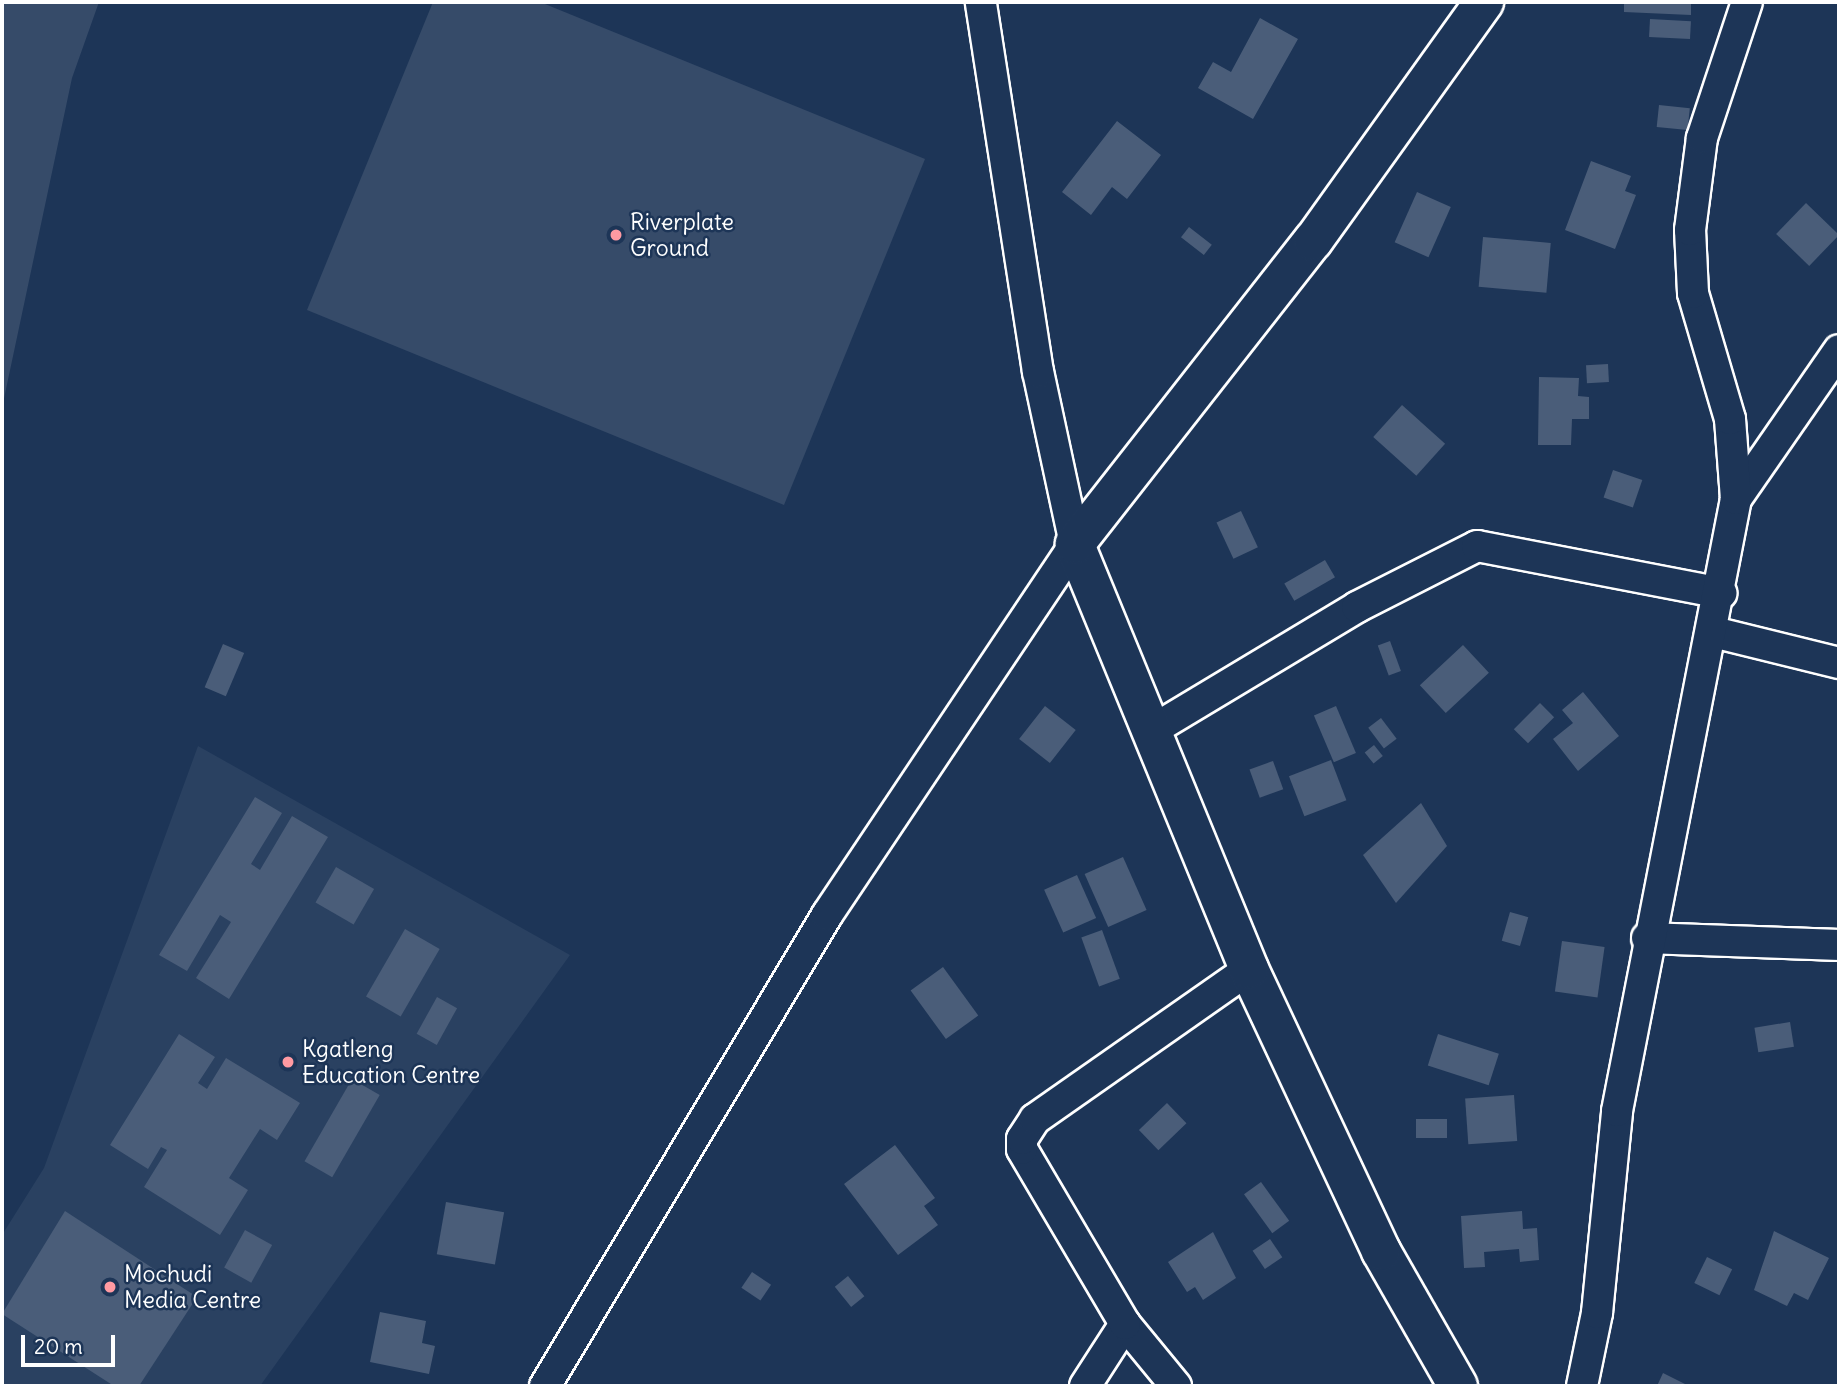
<!DOCTYPE html>
<style>
body{margin:0}
#map{position:relative;width:1841px;height:1388px;overflow:hidden;background:#1d3557;font-family:Delius,sans-serif}
div>[style]{position:absolute}
.built>*{inset:0;background:#2a4161}
.green>*{inset:0;background:#364b69}
.building>*{inset:0;background:#4a5d79;transform-origin:0 0}
.roads{filter:drop-shadow(2px 0 #fff) drop-shadow(-2px 0 #fff) drop-shadow(0 2px #fff) drop-shadow(0 -2px #fff)}
.street>*{height:30px;margin:-15px;padding:0 15px;transform-origin:15px;border-radius:15px;background:#1d3557}
.secondary>*{height:38px;margin:-19px;padding:0 19px;transform-origin:19px;border-radius:19px;background:#1d3557}
.dots>*{width:19px;height:19px;translate:-50% -50%;box-sizing:border-box;border:4px solid #1d3557;border-radius:50%}
span{translate:-50% -50%;white-space:nowrap;text-align:center;line-height:1.15;-webkit-text-stroke:5px #1d3557;paint-order:stroke}
.poi-label{font-size:23px;color:#fff}
.left{translate:0 -50%;text-align:left}
.frame{position:absolute;inset:0;border:4px solid #fff;pointer-events:none}
.scale{position:absolute;left:21px;top:1335px;width:94px;height:32px;box-sizing:border-box;border:4px solid #fff;border-top:0;padding-left:9px;font-size:21px;line-height:24px;white-space:nowrap;color:#fff;-webkit-text-stroke:5px #1d3557;paint-order:stroke}
</style>
<div id="map">
<div class="built">
<i style="clip-path:polygon(198px 746px,570px 955px,260px 1386px,2px 1386px,2px 1235px,44px 1168px)"></i>
</div>
<div class="green">
<i style="clip-path:polygon(2px 2px,99px 2px,72px 78px,2px 408px)"></i>
<i style="clip-path:polygon(433px 2px,540px 2px,925px 159px,784px 505px,307px 310px)"></i>
</div>
<div class="building">
<i style="clip-path:polygon(1624px 2px,1691px 2px,1691px 15px,1624px 12px)"></i>
<i style="clip-path:polygon(1260px 18px,1298px 39px,1253px 119px,1198px 88px,1213px 62px,1231px 72px)"></i>
<i style="left:1650px;top:19px;width:41px;height:18px;rotate:3deg"></i>
<i style="left:1659px;top:105px;width:31px;height:22px;rotate:6deg"></i>
<i style="clip-path:polygon(1117px 121px,1161px 155px,1127px 199px,1112px 187px,1091px 215px,1062px 192px)"></i>
<i style="clip-path:polygon(1591px 161px,1631px 176px,1625px 191px,1636px 195px,1615px 249px,1565px 230px)"></i>
<i style="left:1417px;top:192px;width:37px;height:55px;rotate:24deg"></i>
<i style="left:1806px;top:203px;width:46px;height:43px;rotate:44deg"></i>
<i style="left:1189px;top:227px;width:29px;height:13px;rotate:38deg"></i>
<i style="left:1483px;top:237px;width:68px;height:50px;rotate:5deg"></i>
<i style="left:1608px;top:364px;width:18px;height:22px;rotate:87deg"></i>
<i style="clip-path:polygon(1539px 377px,1579px 378px,1578px 396px,1589px 397px,1589px 419px,1572px 419px,1571px 445px,1538px 445px)"></i>
<i style="left:1402px;top:405px;width:58px;height:43px;rotate:42deg"></i>
<i style="left:1613px;top:470px;width:31px;height:29px;rotate:19deg"></i>
<i style="left:1241px;top:511px;width:40px;height:27px;rotate:65deg"></i>
<i style="left:1325px;top:560px;width:20px;height:47px;rotate:60deg"></i>
<i style="left:1390px;top:641px;width:32px;height:13px;rotate:70deg"></i>
<i style="left:223px;top:644px;width:23px;height:47px;rotate:23deg"></i>
<i style="left:1463px;top:645px;width:38px;height:59px;rotate:47deg"></i>
<i style="clip-path:polygon(1583px 692px,1619px 736px,1578px 771px,1553px 739px,1573px 723px,1562px 710px)"></i>
<i style="left:1540px;top:703px;width:20px;height:37px;rotate:45deg"></i>
<i style="left:1045px;top:706px;width:39px;height:42px;rotate:38deg"></i>
<i style="left:1336px;top:706px;width:51px;height:24px;rotate:67deg"></i>
<i style="left:1381px;top:718px;width:26px;height:16px;rotate:53deg"></i>
<i style="left:1374px;top:745px;width:14px;height:12px;rotate:51deg"></i>
<i style="left:1331px;top:760px;width:43px;height:45px;rotate:69deg"></i>
<i style="left:1273px;top:761px;width:30px;height:25px;rotate:70deg"></i>
<i style="clip-path:polygon(255px 797px,282px 813px,251px 864px,260px 870px,292px 816px,328px 837px,229px 999px,196px 978px,231px 922px,220px 915px,187px 971px,159px 955px)"></i>
<i style="clip-path:polygon(1421px 803px,1447px 846px,1396px 903px,1363px 855px)"></i>
<i style="left:1123px;top:857px;width:58px;height:42px;rotate:66deg"></i>
<i style="left:336px;top:867px;width:44px;height:41px;rotate:30deg"></i>
<i style="left:1077px;top:875px;width:47px;height:36px;rotate:66deg"></i>
<i style="left:1510px;top:912px;width:19px;height:30px;rotate:16deg"></i>
<i style="left:405px;top:929px;width:40px;height:78px;rotate:30deg"></i>
<i style="left:1102px;top:930px;width:52px;height:22px;rotate:70deg"></i>
<i style="left:1562px;top:941px;width:43px;height:51px;rotate:8deg"></i>
<i style="left:943px;top:967px;width:60px;height:40px;rotate:54deg"></i>
<i style="left:437px;top:997px;width:23px;height:42px;rotate:29deg"></i>
<i style="left:1790px;top:1022px;width:25px;height:36px;rotate:81deg"></i>
<i style="clip-path:polygon(179px 1034px,215px 1057px,198px 1083px,207px 1089px,226px 1058px,300px 1103px,277px 1140px,260px 1129px,229px 1178px,248px 1190px,220px 1235px,144px 1187px,167px 1150px,161px 1147px,148px 1169px,110px 1145px)"></i>
<i style="left:1438px;top:1034px;width:64px;height:33px;rotate:18deg"></i>
<i style="left:352px;top:1079px;width:32px;height:95px;rotate:30deg"></i>
<i style="left:1514px;top:1095px;width:46px;height:49px;rotate:86deg"></i>
<i style="left:1167px;top:1103px;width:28px;height:39px;rotate:46deg"></i>
<i style="left:1416px;top:1119px;width:31px;height:19px"></i>
<i style="clip-path:polygon(895px 1145px,935px 1198px,924px 1206px,938px 1225px,898px 1255px,844px 1184px)"></i>
<i style="left:1261px;top:1182px;width:48px;height:21px;rotate:54deg"></i>
<i style="left:446px;top:1202px;width:59px;height:53px;rotate:10deg"></i>
<i style="clip-path:polygon(65px 1211px,197px 1297px,139px 1386px,114px 1386px,2px 1314px)"></i>
<i style="clip-path:polygon(1522px 1211px,1523px 1229px,1537px 1228px,1539px 1260px,1520px 1262px,1519px 1249px,1484px 1252px,1485px 1267px,1464px 1268px,1461px 1216px)"></i>
<i style="left:245px;top:1230px;width:31px;height:43px;rotate:29deg"></i>
<i style="clip-path:polygon(1774px 1231px,1829px 1258px,1808px 1300px,1794px 1293px,1787px 1306px,1754px 1290px)"></i>
<i style="clip-path:polygon(1213px 1232px,1236px 1278px,1203px 1300px,1195px 1287px,1187px 1292px,1168px 1262px)"></i>
<i style="left:1270px;top:1239px;width:22px;height:21px;rotate:56deg"></i>
<i style="left:1707px;top:1257px;width:28px;height:29px;rotate:26deg"></i>
<i style="left:752px;top:1272px;width:23px;height:19px;rotate:34deg"></i>
<i style="left:848px;top:1276px;width:26px;height:17px;rotate:51deg"></i>
<i style="clip-path:polygon(380px 1312px,426px 1321px,422px 1343px,435px 1346px,429px 1374px,370px 1362px)"></i>
<i style="clip-path:polygon(1663px 1373px,1689px 1386px,1657px 1386px)"></i>
</div>
<div class="roads">
<div class="street">
<i style="left:1736px;top:499px;width:181px;rotate:-55.3deg"></i>
<i style="left:1713px;top:632px;width:130px;rotate:13.8deg"></i>
<i style="left:1151px;top:731px;width:240px;rotate:-31deg"></i>
<i style="left:1357px;top:607px;width:135px;rotate:-26.9deg"></i>
<i style="left:1477px;top:546px;width:249px;rotate:10.9deg"></i>
<i style="left:1647px;top:938px;width:192px;rotate:2.1deg"></i>
<i style="left:545px;top:1386px;width:549px;rotate:-59.09deg"></i>
<i style="left:827px;top:915px;width:446px;rotate:-56.2deg"></i>
<i style="left:1075px;top:544px;width:176px;rotate:-102.1deg"></i>
<i style="left:1038px;top:372px;width:374px;rotate:-98.8deg"></i>
<i style="left:1085px;top:1386px;width:74px;rotate:-57.2deg"></i>
<i style="left:1176px;top:1386px;width:80px;rotate:-129.4deg"></i>
<i style="left:1125px;top:1324px;width:203px;rotate:-120.5deg"></i>
<i style="left:1022px;top:1149px;width:10px;rotate:-90deg"></i>
<i style="left:1022px;top:1139px;width:24px;rotate:-57deg"></i>
<i style="left:1035px;top:1119px;width:261px;rotate:-35deg"></i>
<i style="left:1582px;top:1386px;width:75px;rotate:-78.4deg"></i>
<i style="left:1597px;top:1313px;width:203px;rotate:-84.3deg"></i>
<i style="left:1617px;top:1111px;width:623px;rotate:-79deg"></i>
<i style="left:1736px;top:499px;width:80px;rotate:-94.3deg"></i>
<i style="left:1730px;top:419px;width:131px;rotate:-106.4deg"></i>
<i style="left:1693px;top:293px;width:63px;rotate:-92.7deg"></i>
<i style="left:1690px;top:230px;width:93px;rotate:-82.6deg"></i>
<i style="left:1702px;top:138px;width:143px;rotate:-71.7deg"></i>
</div>
<div class="secondary">
<i style="left:1458px;top:1386px;width:155px;rotate:-119.7deg"></i>
<i style="left:1381px;top:1251px;width:311px;rotate:-115.1deg"></i>
<i style="left:1249px;top:969px;width:459px;rotate:-112.3deg"></i>
<i style="left:1075px;top:544px;width:385px;rotate:-51.9deg"></i>
<i style="left:1313px;top:241px;width:294px;rotate:-54.4deg"></i>
</div>
</div>
<div class="dots">
<i style="left:616px;top:235px;background:#ff9aa2"></i>
<i style="left:288px;top:1062px;background:#ff9aa2"></i>
<i style="left:110px;top:1287px;background:#ff9aa2"></i>
</div>
<div class="poi-label">
<span class="left" style="left:630px;top:235px">Riverplate<br>Ground</span>
<span class="left" style="left:302px;top:1062px">Kgatleng<br>Education Centre</span>
<span class="left" style="left:124px;top:1287px">Mochudi<br>Media Centre</span>
</div>
<div class="frame"></div>
<div class="scale">20 m</div>
</div>
